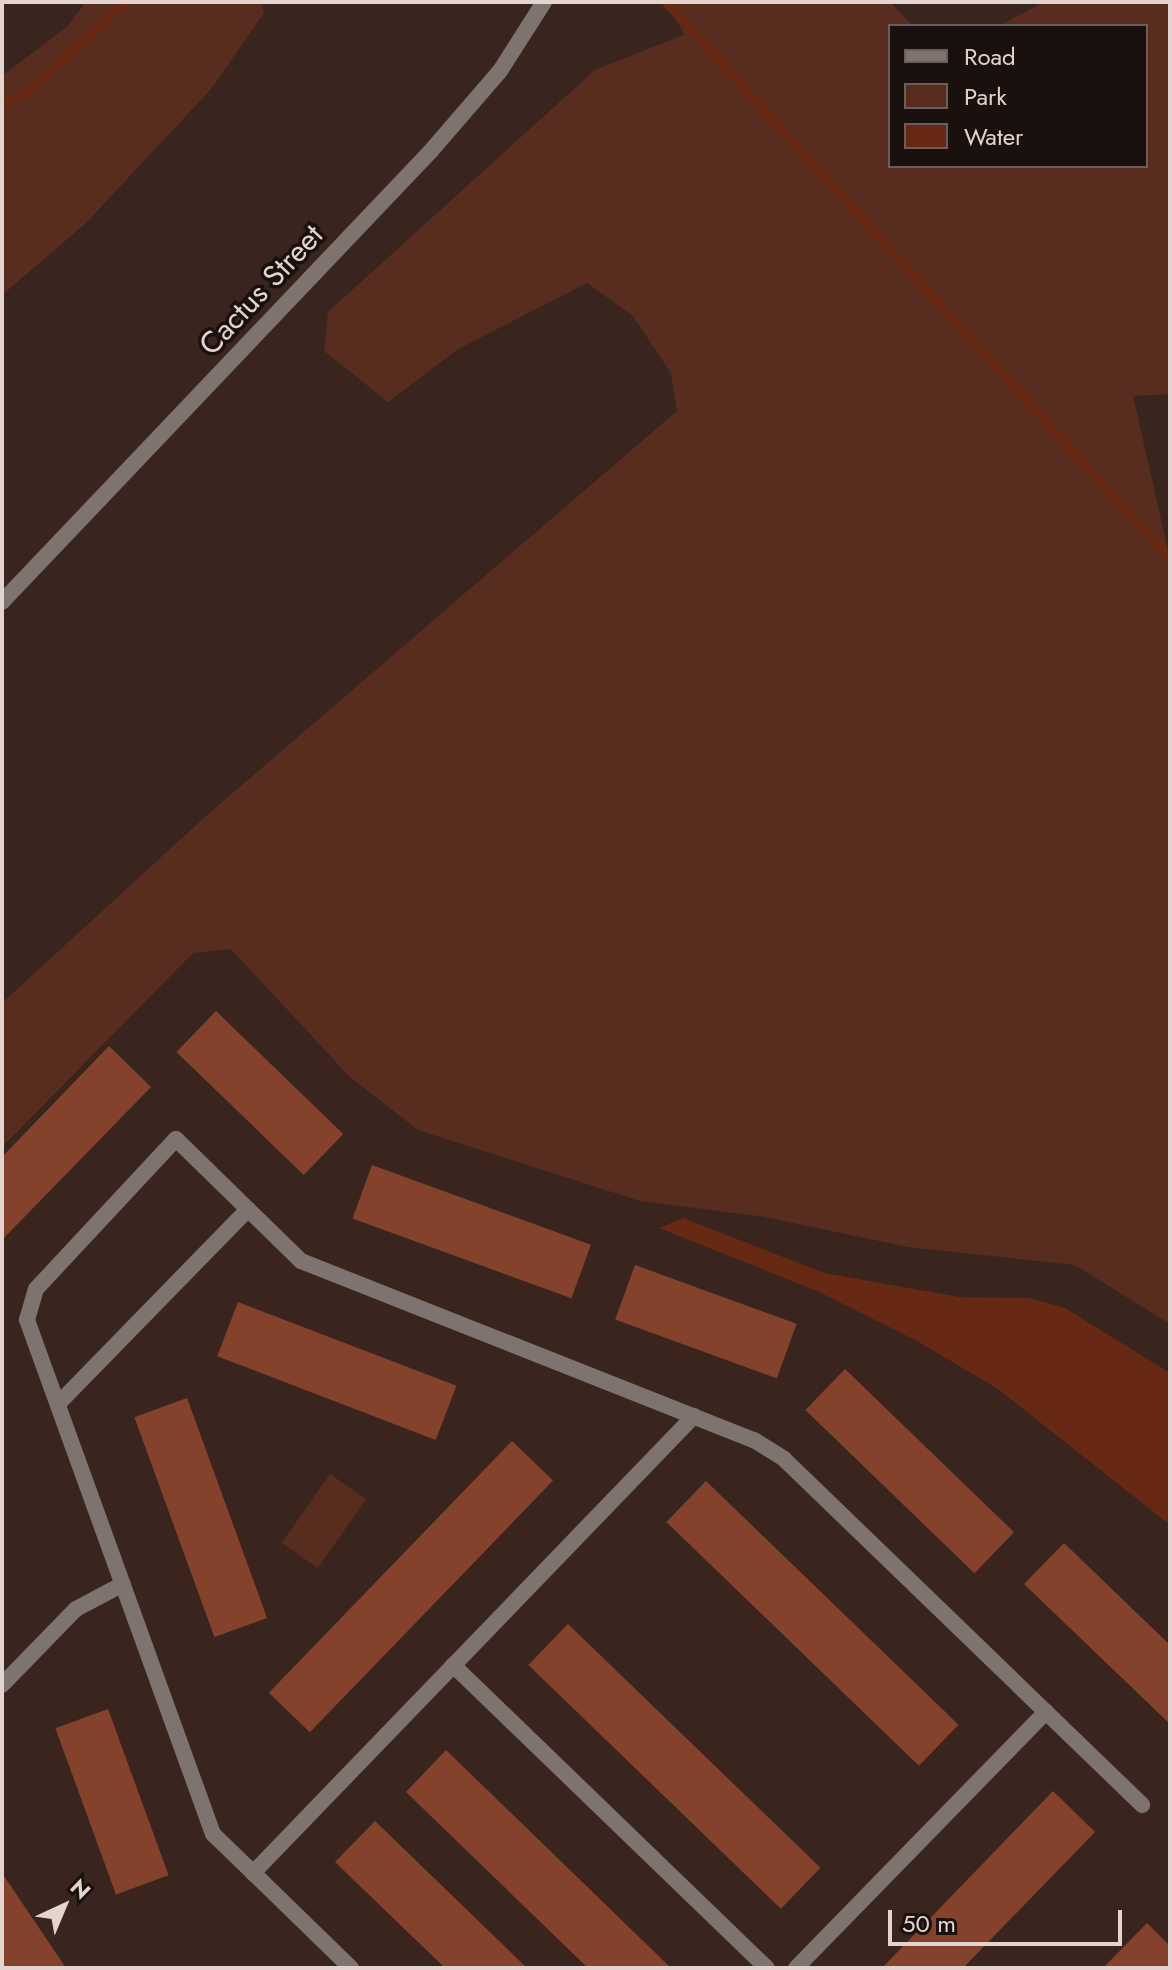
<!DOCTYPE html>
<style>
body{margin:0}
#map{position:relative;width:1172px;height:1970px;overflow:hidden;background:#3a251e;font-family:Jost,sans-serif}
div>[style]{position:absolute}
.green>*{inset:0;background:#582d1f;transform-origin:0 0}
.water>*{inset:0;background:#672814}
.stream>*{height:9px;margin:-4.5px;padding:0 4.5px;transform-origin:4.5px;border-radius:4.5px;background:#672814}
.building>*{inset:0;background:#84422d;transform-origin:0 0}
.lane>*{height:16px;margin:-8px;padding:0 8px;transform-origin:8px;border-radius:8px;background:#7e736f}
.street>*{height:16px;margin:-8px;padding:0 8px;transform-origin:8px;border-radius:8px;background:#7e736f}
span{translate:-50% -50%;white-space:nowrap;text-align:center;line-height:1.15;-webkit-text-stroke:7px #1a100e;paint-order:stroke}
.street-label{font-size:30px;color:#e3d4d0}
.frame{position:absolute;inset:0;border:4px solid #e3d4d0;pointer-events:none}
.legend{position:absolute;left:888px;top:24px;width:260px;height:144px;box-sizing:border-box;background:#1a100e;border:2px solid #6a5e5c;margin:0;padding:10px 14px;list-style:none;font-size:24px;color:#e3d4d0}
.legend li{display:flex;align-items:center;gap:16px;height:40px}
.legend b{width:40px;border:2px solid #6a5e5c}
.north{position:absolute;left:24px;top:1866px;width:80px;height:80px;-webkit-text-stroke:6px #1a100e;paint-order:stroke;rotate:44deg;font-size:22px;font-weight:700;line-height:32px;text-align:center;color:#e3d4d0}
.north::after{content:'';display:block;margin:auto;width:28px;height:36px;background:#e3d4d0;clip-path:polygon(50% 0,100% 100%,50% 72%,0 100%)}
.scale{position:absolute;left:888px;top:1910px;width:234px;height:36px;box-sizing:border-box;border:4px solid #e3d4d0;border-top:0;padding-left:10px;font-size:24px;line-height:28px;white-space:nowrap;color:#e3d4d0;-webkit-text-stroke:6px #1a100e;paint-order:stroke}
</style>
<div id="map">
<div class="green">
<i style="clip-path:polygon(86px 2px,262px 2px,264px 13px,211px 89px,86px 223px,2px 295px,2px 76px,67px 27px)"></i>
<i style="clip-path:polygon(668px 2px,890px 2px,913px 26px,890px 26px,890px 166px,1146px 166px,1146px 26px,999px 26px,1044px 2px,1170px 2px,1170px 394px,1133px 396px,1170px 559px,1170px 1324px,1075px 1265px,908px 1247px,765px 1217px,640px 1201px,418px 1130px,349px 1076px,231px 949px,193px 953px,2px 1147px,2px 1003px,206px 816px,677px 411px,671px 373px,633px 316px,587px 283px,458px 349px,388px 402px,324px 351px,328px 312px,595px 70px,684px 35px)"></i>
<i style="left:330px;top:1474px;width:44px;height:84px;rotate:35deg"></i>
</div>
<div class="water">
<i style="clip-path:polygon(683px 1218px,824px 1273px,959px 1297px,1028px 1298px,1065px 1308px,1170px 1373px,1170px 1525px,998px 1389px,917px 1341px,817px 1291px,659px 1228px)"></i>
</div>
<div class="stream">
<i style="left:666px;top:2px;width:751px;rotate:47.86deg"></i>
<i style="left:2px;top:102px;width:27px;rotate:-22deg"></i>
<i style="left:27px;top:92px;width:133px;rotate:-42.6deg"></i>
</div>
<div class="building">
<i style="left:216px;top:1011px;width:177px;height:57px;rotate:44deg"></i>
<i style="clip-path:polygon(109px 1046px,151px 1087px,2px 1240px,2px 1157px)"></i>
<i style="left:372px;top:1165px;width:233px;height:57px;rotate:20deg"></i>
<i style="left:635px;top:1265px;width:172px;height:58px;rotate:20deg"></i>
<i style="left:238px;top:1302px;width:234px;height:58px;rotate:21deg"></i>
<i style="left:845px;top:1369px;width:235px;height:57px;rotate:44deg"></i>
<i style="left:187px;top:1398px;width:234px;height:56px;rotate:70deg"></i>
<i style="left:512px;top:1441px;width:57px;height:350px;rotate:44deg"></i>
<i style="left:706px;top:1481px;width:351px;height:57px;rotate:44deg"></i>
<i style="clip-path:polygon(1064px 1543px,1170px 1645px,1170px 1724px,1024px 1584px)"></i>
<i style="left:568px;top:1624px;width:351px;height:57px;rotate:44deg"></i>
<i style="left:108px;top:1709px;width:177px;height:56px;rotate:70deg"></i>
<i style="clip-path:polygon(446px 1750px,671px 1968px,588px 1968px,406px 1792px)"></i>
<i style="clip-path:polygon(1053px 1791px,1095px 1832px,963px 1968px,882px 1968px)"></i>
<i style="clip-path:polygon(375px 1821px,527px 1968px,445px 1968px,335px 1862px)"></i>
<i style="clip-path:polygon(2px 1873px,66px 1968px,2px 1968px)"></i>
<i style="clip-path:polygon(1147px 1923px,1170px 1946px,1170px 1968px,1103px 1968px)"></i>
</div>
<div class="lane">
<i style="left:58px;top:1404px;width:272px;rotate:-45.7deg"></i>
<i style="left:453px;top:1665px;width:436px;rotate:44deg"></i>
<i style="left:2px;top:1685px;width:106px;rotate:-45.8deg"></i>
<i style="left:76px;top:1609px;width:53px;rotate:-28deg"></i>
<i style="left:253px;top:1873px;width:635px;rotate:-46.02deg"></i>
<i style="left:351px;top:1968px;width:192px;rotate:-135.8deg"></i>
<i style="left:213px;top:1834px;width:547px;rotate:-109.89deg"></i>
<i style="left:27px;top:1320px;width:32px;rotate:-74deg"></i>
<i style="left:36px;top:1289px;width:205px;rotate:-47deg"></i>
<i style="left:176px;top:1139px;width:175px;rotate:44.3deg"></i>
<i style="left:301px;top:1261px;width:487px;rotate:21.6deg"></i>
<i style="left:754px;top:1440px;width:36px;rotate:32deg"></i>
<i style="left:784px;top:1459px;width:498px;rotate:44deg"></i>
<i style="left:796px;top:1968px;width:358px;rotate:-45.7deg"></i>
</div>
<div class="street">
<i style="left:2px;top:602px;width:621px;rotate:-46.44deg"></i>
<i style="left:430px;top:152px;width:107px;rotate:-49.2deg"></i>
<i style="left:500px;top:71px;width:82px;rotate:-57.5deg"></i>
</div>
<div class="street-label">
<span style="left:261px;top:290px;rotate:-47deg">Cactus Street</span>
</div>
<div class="frame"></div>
<ul class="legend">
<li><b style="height:10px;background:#7e736f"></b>Road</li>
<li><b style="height:22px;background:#582d1f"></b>Park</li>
<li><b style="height:22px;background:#672814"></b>Water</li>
</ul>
<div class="north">N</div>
<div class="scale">50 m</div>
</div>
